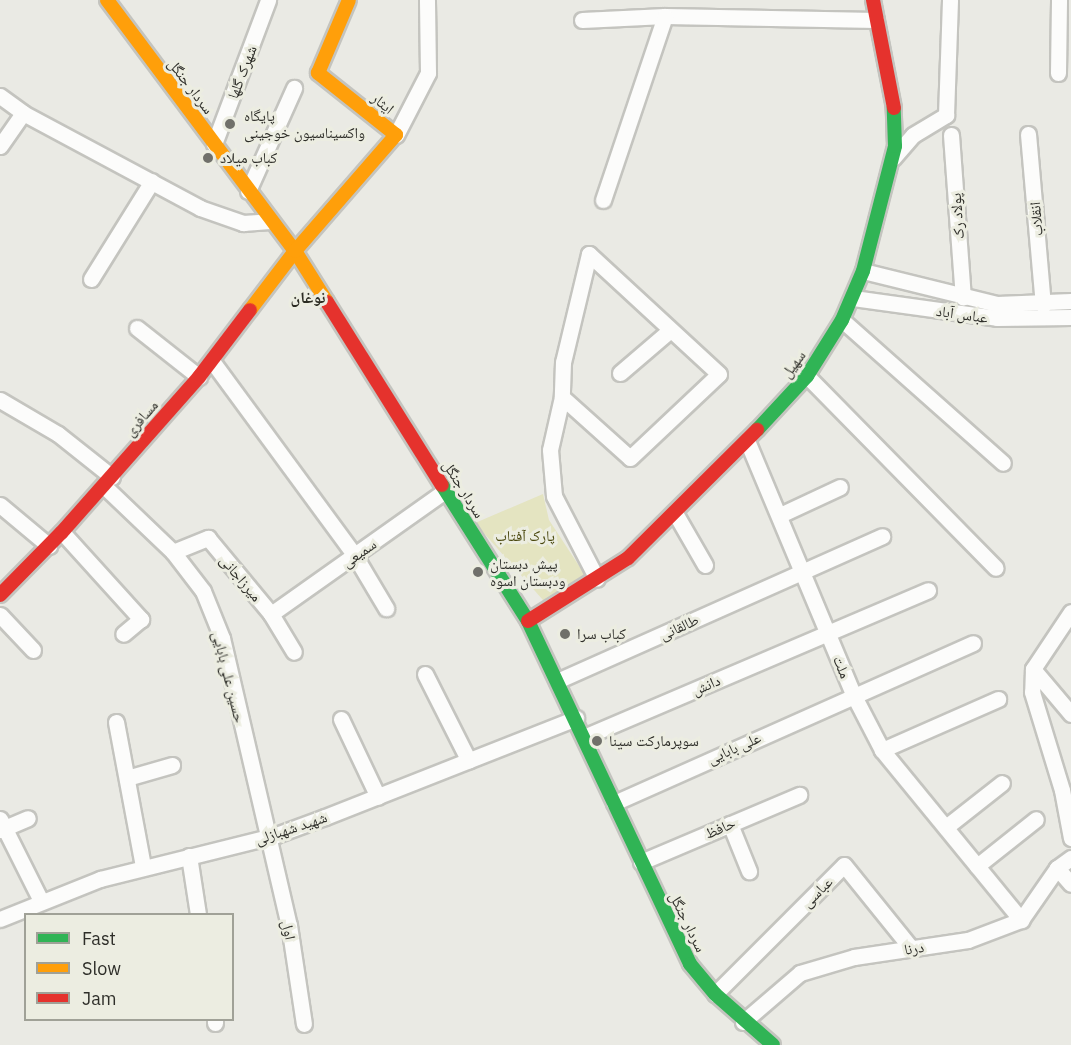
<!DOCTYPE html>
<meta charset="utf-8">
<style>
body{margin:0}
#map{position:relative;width:1071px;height:1045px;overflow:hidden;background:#eaeae4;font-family:"IBM Plex Sans","Noto Naskh Arabic",sans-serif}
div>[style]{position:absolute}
.green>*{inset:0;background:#e4e4c1}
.roads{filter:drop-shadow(2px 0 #c4c4bf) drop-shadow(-2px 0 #c4c4bf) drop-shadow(0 2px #c4c4bf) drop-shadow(0 -2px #c4c4bf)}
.street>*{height:15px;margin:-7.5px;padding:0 7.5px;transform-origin:7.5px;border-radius:7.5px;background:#fcfcfb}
.fast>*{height:14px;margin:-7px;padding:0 7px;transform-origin:7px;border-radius:7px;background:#30b455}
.slow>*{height:14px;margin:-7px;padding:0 7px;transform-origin:7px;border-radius:7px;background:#ff9f0a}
.jam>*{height:14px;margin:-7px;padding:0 7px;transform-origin:7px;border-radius:7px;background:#e5322d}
.dots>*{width:16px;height:16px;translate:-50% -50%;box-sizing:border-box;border:3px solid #ecede1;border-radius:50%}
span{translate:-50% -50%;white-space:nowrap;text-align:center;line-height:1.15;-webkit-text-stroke:6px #ecede1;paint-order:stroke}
.street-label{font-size:15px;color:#2e2e29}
.poi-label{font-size:15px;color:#2e2e29}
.left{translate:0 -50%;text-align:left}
.park-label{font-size:15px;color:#49470d}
.neighbourhood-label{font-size:16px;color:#2c2c23;font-weight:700}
.legend{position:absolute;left:24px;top:913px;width:210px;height:108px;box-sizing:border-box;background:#ecede1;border:2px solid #a0a197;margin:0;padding:8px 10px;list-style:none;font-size:18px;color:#2e2e29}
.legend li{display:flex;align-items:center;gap:12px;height:30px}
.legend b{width:30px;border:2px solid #a0a197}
</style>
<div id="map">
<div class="green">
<i style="clip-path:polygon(543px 494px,549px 520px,587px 578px,550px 608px,475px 523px)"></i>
</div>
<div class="roads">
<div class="street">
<i style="left:582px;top:20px;width:83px;rotate:-2.8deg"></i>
<i style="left:665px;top:16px;width:211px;rotate:1.1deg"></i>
<i style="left:1058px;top:73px;width:73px;rotate:-89.2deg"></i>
<i style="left:0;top:96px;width:29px;rotate:36deg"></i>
<i style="left:23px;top:113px;width:201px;rotate:28.2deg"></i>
<i style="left:200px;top:208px;width:46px;rotate:19.2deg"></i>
<i style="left:243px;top:223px;width:27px;rotate:-4deg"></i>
<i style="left:1028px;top:134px;width:172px;rotate:85deg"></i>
<i style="left:396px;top:135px;width:70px;rotate:-62.7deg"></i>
<i style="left:428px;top:73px;width:73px;rotate:-90.8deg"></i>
<i style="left:951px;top:135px;width:163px;rotate:85.8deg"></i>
<i style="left:214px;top:144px;width:154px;rotate:-69.4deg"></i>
<i style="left:0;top:146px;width:40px;rotate:-55.1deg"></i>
<i style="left:893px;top:158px;width:30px;rotate:-49deg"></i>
<i style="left:913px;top:135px;width:39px;rotate:-31deg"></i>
<i style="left:946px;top:115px;width:115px;rotate:-88deg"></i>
<i style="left:248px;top:191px;width:113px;rotate:-65.9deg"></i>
<i style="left:603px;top:200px;width:194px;rotate:-71.4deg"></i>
<i style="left:863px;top:271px;width:138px;rotate:13.8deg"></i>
<i style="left:997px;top:304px;width:74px;rotate:-2.3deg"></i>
<i style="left:91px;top:279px;width:115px;rotate:-58.1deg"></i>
<i style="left:853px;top:298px;width:145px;rotate:7.9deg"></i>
<i style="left:997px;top:318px;width:74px;rotate:-0.8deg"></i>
<i style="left:842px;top:320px;width:215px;rotate:41.6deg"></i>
<i style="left:137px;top:328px;width:79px;rotate:38.3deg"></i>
<i style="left:212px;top:361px;width:242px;rotate:53.7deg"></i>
<i style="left:355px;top:556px;width:61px;rotate:59.2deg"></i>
<i style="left:620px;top:373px;width:65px;rotate:-40.6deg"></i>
<i style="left:807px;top:376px;width:269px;rotate:45.5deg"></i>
<i style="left:562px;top:397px;width:91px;rotate:41.9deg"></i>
<i style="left:630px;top:458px;width:122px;rotate:-43.3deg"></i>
<i style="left:719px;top:374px;width:177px;rotate:-137.3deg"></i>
<i style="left:589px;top:254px;width:111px;rotate:103.5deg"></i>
<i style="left:563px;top:362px;width:35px;rotate:92deg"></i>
<i style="left:562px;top:397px;width:54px;rotate:102.8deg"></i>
<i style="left:550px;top:450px;width:46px;rotate:85deg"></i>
<i style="left:554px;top:496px;width:93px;rotate:62.6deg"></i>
<i style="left:0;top:400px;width:67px;rotate:30.4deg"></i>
<i style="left:58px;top:434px;width:69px;rotate:38.5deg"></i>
<i style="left:748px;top:443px;width:272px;rotate:67.3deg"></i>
<i style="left:853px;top:694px;width:63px;rotate:62.6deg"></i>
<i style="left:882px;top:750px;width:220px;rotate:50.7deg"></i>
<i style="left:104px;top:486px;width:95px;rotate:43.7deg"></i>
<i style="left:173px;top:552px;width:49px;rotate:52.4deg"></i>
<i style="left:203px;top:591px;width:51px;rotate:68deg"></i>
<i style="left:222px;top:638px;width:295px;rotate:76.9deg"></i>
<i style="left:289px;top:925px;width:100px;rotate:81.4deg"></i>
<i style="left:0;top:505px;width:64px;rotate:39.9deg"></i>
<i style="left:675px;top:513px;width:60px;rotate:60deg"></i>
<i style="left:780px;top:515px;width:66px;rotate:-25deg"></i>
<i style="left:62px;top:532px;width:118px;rotate:47.8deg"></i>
<i style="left:141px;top:619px;width:23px;rotate:140deg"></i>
<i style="left:173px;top:552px;width:38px;rotate:-22deg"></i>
<i style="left:208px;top:538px;width:99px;rotate:50.3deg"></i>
<i style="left:271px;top:614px;width:44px;rotate:58.8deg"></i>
<i style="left:1071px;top:612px;width:69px;rotate:123.7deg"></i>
<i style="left:1033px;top:669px;width:23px;rotate:92deg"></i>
<i style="left:1032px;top:692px;width:102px;rotate:73deg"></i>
<i style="left:1062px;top:790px;width:49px;rotate:79.4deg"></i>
<i style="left:271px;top:614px;width:214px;rotate:-35.3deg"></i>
<i style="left:0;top:615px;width:48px;rotate:46.7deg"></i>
<i style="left:1033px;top:669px;width:59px;rotate:49.8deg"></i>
<i style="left:425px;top:674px;width:97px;rotate:63.2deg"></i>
<i style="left:557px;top:681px;width:356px;rotate:-24deg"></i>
<i style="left:341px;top:719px;width:86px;rotate:64.6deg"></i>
<i style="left:116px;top:722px;width:147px;rotate:79.4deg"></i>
<i style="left:584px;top:737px;width:374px;rotate:-23.1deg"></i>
<i style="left:882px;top:750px;width:127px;rotate:-23.7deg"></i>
<i style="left:127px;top:778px;width:47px;rotate:-16.1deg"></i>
<i style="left:614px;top:803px;width:393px;rotate:-24deg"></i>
<i style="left:0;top:819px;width:92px;rotate:63.4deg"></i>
<i style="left:730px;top:824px;width:51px;rotate:68deg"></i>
<i style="left:946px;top:827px;width:71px;rotate:-38.2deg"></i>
<i style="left:0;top:830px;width:30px;rotate:-23deg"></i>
<i style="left:189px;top:856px;width:59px;rotate:81.2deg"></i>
<i style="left:641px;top:862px;width:172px;rotate:-23deg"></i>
<i style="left:977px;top:866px;width:75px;rotate:-38.5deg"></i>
<i style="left:1057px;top:868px;width:21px;rotate:49deg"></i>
<i style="left:0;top:919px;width:108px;rotate:-21.8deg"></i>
<i style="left:100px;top:879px;width:181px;rotate:-14deg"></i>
<i style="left:276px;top:835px;width:52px;rotate:-20.2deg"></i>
<i style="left:325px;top:817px;width:270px;rotate:-21.5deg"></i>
<i style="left:715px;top:994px;width:182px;rotate:-45deg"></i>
<i style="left:844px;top:865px;width:107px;rotate:51.1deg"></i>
<i style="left:215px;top:1020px;width:3px;rotate:90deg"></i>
<i style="left:743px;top:1022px;width:75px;rotate:-40.7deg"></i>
<i style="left:800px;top:973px;width:56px;rotate:-16.5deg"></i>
<i style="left:854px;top:957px;width:115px;rotate:-8.5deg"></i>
<i style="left:968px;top:940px;width:57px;rotate:-20.7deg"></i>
<i style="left:1021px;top:920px;width:63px;rotate:-55.3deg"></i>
<i style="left:1057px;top:868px;width:17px;rotate:-36deg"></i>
</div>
<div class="fast">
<i style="left:757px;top:430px;width:74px;rotate:-47.2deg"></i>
<i style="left:807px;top:376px;width:66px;rotate:-58deg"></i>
<i style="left:842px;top:320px;width:53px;rotate:-66.8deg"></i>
<i style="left:863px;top:271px;width:129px;rotate:-75.6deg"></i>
<i style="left:895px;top:146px;width:38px;rotate:-92deg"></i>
<i style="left:442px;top:485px;width:161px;rotate:57.7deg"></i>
<i style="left:528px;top:621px;width:379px;rotate:64.7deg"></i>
<i style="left:690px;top:964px;width:39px;rotate:50deg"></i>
<i style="left:715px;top:994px;width:77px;rotate:41.3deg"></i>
</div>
<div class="slow">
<i style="left:107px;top:0;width:314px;rotate:53.2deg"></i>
<i style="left:295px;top:251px;width:60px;rotate:57.9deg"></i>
<i style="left:250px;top:310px;width:74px;rotate:-52.7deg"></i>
<i style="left:295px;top:251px;width:154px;rotate:-49deg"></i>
<i style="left:396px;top:135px;width:100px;rotate:-141.5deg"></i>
<i style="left:318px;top:73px;width:79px;rotate:-67deg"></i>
</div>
<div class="jam">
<i style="left:873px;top:0;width:110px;rotate:79deg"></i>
<i style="left:327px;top:302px;width:216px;rotate:57.9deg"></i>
<i style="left:0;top:595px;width:88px;rotate:-45.5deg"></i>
<i style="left:62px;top:532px;width:207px;rotate:-48.5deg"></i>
<i style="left:199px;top:377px;width:84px;rotate:-52.7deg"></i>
<i style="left:528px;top:621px;width:118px;rotate:-32.2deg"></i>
<i style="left:628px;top:558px;width:182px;rotate:-44.8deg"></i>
</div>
</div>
<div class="dots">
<i style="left:230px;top:124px;background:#70706a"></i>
<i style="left:208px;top:158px;background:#70706a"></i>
<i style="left:478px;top:572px;background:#70706a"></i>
<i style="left:565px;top:634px;background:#70706a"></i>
<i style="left:597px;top:741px;background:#70706a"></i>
</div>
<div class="street-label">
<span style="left:242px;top:72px;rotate:-69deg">شهرک گلها</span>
<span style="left:191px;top:86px;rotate:53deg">سردار جنگل</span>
<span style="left:383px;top:103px;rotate:39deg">ایثار</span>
<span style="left:957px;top:216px;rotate:-94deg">پولاد رک</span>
<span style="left:1036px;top:219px;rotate:-95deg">انقلاب</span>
<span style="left:962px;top:314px;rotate:8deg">عباس آباد</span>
<span style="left:793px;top:364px;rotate:-53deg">سهیل</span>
<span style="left:141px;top:418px;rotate:-49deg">مسافری</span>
<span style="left:464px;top:489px;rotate:58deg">سردار جنگل</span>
<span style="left:359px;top:553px;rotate:-35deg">سمیعی</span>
<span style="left:241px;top:578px;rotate:50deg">میرزاجانی</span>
<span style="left:679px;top:627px;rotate:-24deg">طالقانی</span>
<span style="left:842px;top:667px;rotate:68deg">ملت</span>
<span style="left:229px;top:677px;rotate:76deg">حسین علی بابایی</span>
<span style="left:706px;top:685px;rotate:-23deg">دانش</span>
<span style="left:734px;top:748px;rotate:-24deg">علی بابایی</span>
<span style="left:291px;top:828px;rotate:-18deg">شهید شهبازلی</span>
<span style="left:720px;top:828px;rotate:-23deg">حافظ</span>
<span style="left:817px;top:892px;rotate:-45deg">عباسی</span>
<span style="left:688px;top:922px;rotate:64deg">سردار جنگل</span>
<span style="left:289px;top:930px;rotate:79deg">اول</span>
<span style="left:914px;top:948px;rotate:-9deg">درنا</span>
</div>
<div class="poi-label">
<span class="left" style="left:244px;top:124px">پایگاه<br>واکسیناسیون خوجینی</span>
<span class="left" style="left:220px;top:158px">کباب میلاد</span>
<span class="left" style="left:490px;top:572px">پیش دبستان<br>ودبستان اسوه</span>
<span class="left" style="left:577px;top:634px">کباب سرا</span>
<span class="left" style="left:609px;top:741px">سوپرمارکت سینا</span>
</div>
<div class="park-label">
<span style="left:525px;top:536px">پارک آفتاب</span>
</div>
<div class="neighbourhood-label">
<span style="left:308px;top:297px">نوغان</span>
</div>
<ul class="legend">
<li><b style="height:8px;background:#30b455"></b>Fast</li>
<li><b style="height:8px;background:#ff9f0a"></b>Slow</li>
<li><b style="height:8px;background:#e5322d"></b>Jam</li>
</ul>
</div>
